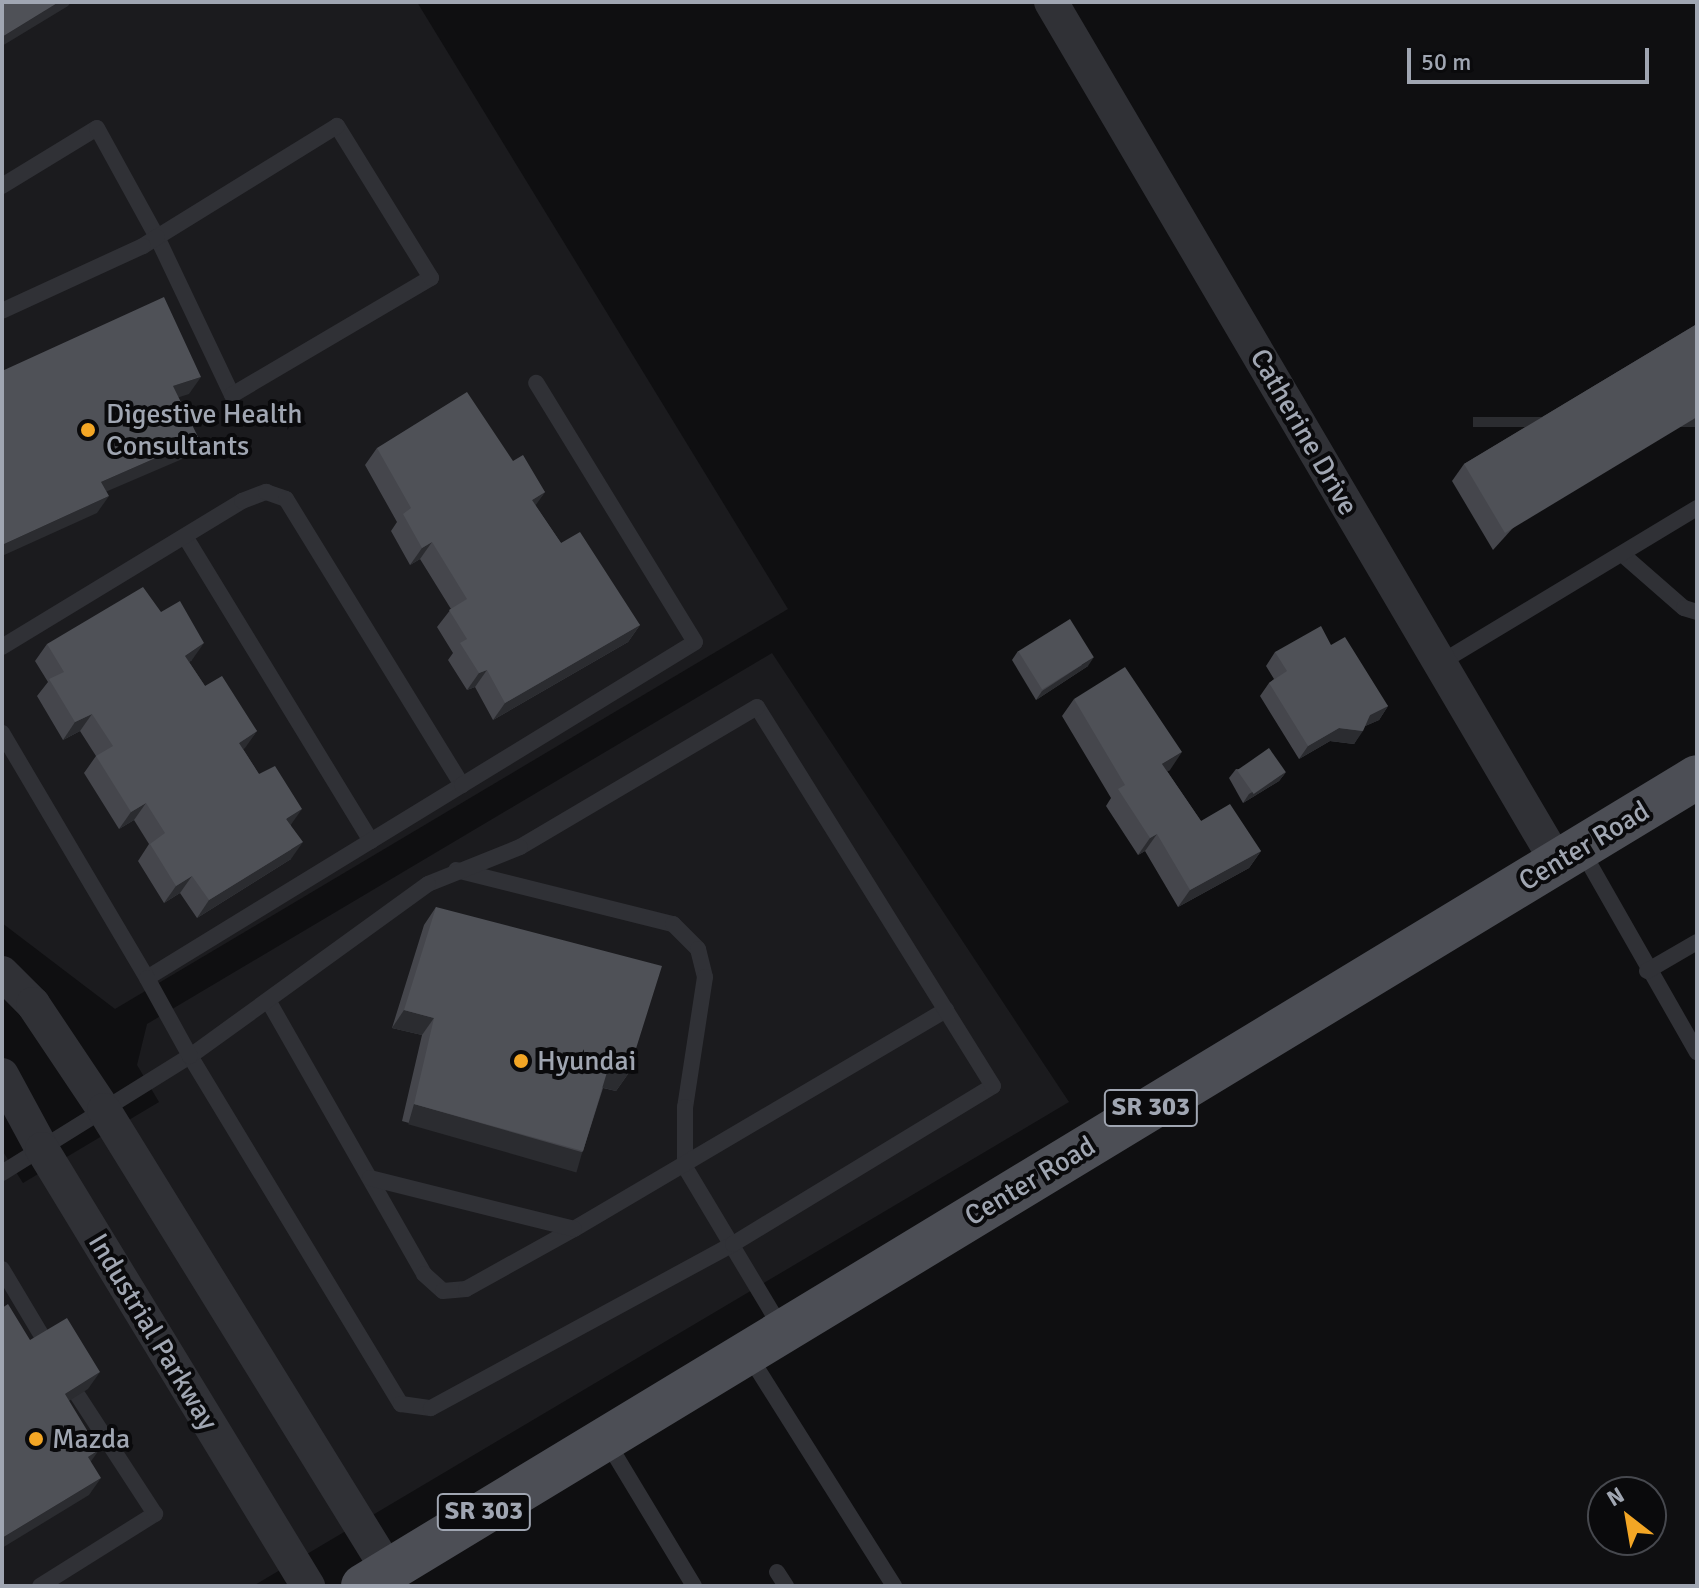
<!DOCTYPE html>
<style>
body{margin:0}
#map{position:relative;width:1699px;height:1588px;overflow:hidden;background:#0f0f11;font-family:Signika,sans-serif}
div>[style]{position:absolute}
.built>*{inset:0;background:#1b1b1e}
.service>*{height:16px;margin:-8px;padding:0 8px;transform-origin:8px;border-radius:8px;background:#303136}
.minor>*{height:34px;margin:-17px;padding:0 17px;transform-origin:17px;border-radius:17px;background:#303136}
.primary>*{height:44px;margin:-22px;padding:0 22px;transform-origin:22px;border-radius:22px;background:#4c4e55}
.wall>*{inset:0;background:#45464c}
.shaded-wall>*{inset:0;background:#2b2c30;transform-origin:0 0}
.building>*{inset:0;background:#4f5157;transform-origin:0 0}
.dots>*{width:22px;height:22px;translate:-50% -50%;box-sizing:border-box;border:4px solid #0a0a0c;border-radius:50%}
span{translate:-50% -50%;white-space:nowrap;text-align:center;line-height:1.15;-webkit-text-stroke:8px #0a0a0c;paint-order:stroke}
.shield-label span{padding:2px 6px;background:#0a0a0c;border:2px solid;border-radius:6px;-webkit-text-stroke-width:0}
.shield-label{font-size:26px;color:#a0a6b2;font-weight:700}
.poi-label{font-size:28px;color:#a0a6b2}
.left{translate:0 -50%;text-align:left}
.street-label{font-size:28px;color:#a0a6b2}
.frame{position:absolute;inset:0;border:4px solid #a0a6b2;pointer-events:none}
.north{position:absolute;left:1587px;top:1476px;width:80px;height:80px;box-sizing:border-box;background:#0a0a0c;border:2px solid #46484e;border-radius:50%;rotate:329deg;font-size:22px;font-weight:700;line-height:32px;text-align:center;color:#a0a6b2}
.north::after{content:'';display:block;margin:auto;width:28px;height:36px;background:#f3a625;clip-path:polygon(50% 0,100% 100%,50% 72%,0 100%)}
.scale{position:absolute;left:1407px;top:48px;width:242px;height:36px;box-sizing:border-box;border:4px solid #a0a6b2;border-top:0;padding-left:10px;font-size:24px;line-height:28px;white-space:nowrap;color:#a0a6b2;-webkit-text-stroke:6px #0a0a0c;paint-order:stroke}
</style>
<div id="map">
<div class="built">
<i style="clip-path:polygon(2px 2px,417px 2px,788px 609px,115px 1009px,2px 923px)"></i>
<i style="clip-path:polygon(772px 653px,1069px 1102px,253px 1586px,2px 1586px,2px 1150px,23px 1183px,159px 1102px,137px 1065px,147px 1024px)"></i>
</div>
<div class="service">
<i style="left:2px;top:186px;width:111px;rotate:-31.4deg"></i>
<i style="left:97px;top:128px;width:124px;rotate:61.2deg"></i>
<i style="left:157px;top:237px;width:175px;rotate:64.6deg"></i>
<i style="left:232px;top:395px;width:231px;rotate:-30.5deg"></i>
<i style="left:431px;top:278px;width:179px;rotate:-121.7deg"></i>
<i style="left:337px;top:126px;width:211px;rotate:148.3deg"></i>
<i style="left:157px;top:237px;width:17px;rotate:147deg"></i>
<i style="left:143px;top:246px;width:155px;rotate:155.3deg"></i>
<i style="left:186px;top:538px;width:355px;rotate:58.6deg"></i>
<i style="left:1622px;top:554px;width:82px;rotate:41.1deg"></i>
<i style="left:1684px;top:608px;width:14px;rotate:17deg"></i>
<i style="left:2px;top:647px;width:281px;rotate:-31.3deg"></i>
<i style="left:242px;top:501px;width:26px;rotate:-21deg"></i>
<i style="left:266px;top:492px;width:21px;rotate:19deg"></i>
<i style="left:286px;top:499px;width:336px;rotate:58.4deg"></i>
<i style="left:462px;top:785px;width:369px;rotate:148.5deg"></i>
<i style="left:147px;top:978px;width:285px;rotate:-120.6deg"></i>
<i style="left:1440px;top:663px;width:300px;rotate:-31.1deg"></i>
<i style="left:462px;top:785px;width:273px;rotate:-31.5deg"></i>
<i style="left:695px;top:642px;width:304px;rotate:-121.5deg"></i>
<i style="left:1581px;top:849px;width:234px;rotate:60.3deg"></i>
<i style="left:456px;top:870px;width:224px;rotate:14deg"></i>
<i style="left:673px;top:924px;width:35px;rotate:45deg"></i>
<i style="left:698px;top:949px;width:29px;rotate:76deg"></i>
<i style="left:705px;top:977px;width:132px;rotate:98.7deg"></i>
<i style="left:685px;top:1107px;width:60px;rotate:90deg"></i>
<i style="left:685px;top:1167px;width:189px;rotate:59.1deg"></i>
<i style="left:1647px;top:971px;width:58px;rotate:-30.1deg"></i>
<i style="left:269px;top:1002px;width:313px;rotate:60.3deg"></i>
<i style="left:424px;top:1274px;width:25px;rotate:42deg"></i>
<i style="left:443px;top:1291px;width:23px;rotate:-5deg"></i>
<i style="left:466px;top:1289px;width:124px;rotate:-29.1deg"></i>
<i style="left:574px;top:1229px;width:432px;rotate:-30.5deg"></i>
<i style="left:2px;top:1173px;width:221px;rotate:-31.9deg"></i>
<i style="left:190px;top:1056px;width:407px;rotate:58.8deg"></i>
<i style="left:401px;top:1404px;width:30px;rotate:8deg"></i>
<i style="left:431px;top:1408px;width:344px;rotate:-28.5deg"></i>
<i style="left:733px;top:1244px;width:304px;rotate:-31.3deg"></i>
<i style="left:993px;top:1086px;width:446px;rotate:-121.9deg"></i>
<i style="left:757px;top:707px;width:275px;rotate:149.4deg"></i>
<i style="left:520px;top:847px;width:99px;rotate:158.1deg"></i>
<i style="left:428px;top:884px;width:294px;rotate:144.1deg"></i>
<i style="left:190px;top:1056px;width:89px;rotate:-118.9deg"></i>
<i style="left:370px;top:1178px;width:210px;rotate:14deg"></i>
<i style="left:2px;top:1269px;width:84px;rotate:59.2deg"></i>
<i style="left:748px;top:1354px;width:274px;rotate:57.8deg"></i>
<i style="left:606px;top:1440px;width:170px;rotate:58.9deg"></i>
<i style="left:777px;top:1572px;width:17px;rotate:57deg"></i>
<i style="left:40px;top:1586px;width:136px;rotate:-32.1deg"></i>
<i style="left:155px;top:1514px;width:141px;rotate:-123.1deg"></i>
</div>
<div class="minor">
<i style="left:1051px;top:2px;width:998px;rotate:59.53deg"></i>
<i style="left:2px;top:973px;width:44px;rotate:45deg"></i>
<i style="left:33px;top:1004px;width:128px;rotate:56.2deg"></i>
<i style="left:104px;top:1110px;width:541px;rotate:58.31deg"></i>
<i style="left:2px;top:1075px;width:84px;rotate:61.6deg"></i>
<i style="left:42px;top:1149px;width:512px;rotate:58.67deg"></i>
</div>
<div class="primary">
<i style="left:363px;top:1586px;width:1560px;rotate:-31.23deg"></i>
</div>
<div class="wall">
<i style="clip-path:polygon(1697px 324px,1493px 550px,1452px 481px,1464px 464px)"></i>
<i style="clip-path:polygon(377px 448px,513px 461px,545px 492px,535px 505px,561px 543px,640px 625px,628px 642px,493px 720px,475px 687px,467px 690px,448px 660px,453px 653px,437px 627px,451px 609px,420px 559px,410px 565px,391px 531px,397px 522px,365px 465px)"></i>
<i style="clip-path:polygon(47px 644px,192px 660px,189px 662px,205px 686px,257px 731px,243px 749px,291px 825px,291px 859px,197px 918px,180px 893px,164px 903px,138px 861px,149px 844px,134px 820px,119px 829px,84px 773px,96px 756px,80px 731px,63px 740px,37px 696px,48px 682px,35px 661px)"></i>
<i style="clip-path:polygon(1331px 645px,1388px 706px,1379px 720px,1365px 726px,1354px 744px,1330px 741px,1299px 759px,1260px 696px,1269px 683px,1274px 679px,1266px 666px,1275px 652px)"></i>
<i style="clip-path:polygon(1018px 651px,1088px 666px,1036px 700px,1012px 660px)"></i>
<i style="clip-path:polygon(1074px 699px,1170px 770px,1167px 771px,1201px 821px,1261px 851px,1249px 868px,1178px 907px,1145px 851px,1138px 855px,1106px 806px,1111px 798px,1062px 716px)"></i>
<i style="clip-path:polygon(1236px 769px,1286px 772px,1279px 781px,1243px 803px,1229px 778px)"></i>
<i style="clip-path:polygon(436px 907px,628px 1074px,616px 1091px,603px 1088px,583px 1151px,571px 1169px,402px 1121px,422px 1035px,392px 1028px,424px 925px)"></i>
</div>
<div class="shaded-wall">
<i style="clip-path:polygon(59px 2px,71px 2px,68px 6px,2px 46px,2px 37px)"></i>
<i style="clip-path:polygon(201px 377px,189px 394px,161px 403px,173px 386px)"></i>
<i style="left:1697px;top:417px;width:10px;height:224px;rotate:90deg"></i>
<i style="clip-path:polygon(199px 439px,187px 457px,89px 499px,101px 482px)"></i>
<i style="clip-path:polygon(545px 492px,533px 509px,532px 500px)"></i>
<i style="clip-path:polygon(109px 496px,97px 513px,2px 556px,2px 545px)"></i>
<i style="clip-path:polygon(432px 542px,420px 559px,410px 565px,422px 548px)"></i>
<i style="clip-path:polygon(640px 625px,628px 642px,493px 720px,505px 703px)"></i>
<i style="clip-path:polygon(204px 643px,192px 660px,173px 673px,185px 656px)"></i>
<i style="clip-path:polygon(1094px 657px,1088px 666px,1036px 700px,1042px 691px)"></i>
<i style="clip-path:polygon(487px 670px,475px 687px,467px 690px,479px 673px)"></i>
<i style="clip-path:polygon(1388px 706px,1379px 720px,1361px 728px,1370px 715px)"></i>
<i style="clip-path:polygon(92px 714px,80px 731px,63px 740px,75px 722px)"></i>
<i style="clip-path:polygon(1339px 728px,1363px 731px,1354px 744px,1330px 741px,1299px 759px,1308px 746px)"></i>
<i style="clip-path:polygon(257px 731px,245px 748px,227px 760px,239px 743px)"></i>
<i style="clip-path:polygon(1182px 752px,1170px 770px,1150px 782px,1162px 764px)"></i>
<i style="clip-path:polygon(1286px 772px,1279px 781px,1243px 803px,1249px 794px)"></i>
<i style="clip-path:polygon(146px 803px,134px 820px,119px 829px,131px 812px)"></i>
<i style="clip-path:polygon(302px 809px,290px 826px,286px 819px)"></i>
<i style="clip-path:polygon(1157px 834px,1145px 851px,1138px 855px,1150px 838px)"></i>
<i style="clip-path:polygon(303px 842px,291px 859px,197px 918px,209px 900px)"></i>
<i style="clip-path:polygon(1261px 851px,1249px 868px,1178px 907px,1190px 890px)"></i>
<i style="clip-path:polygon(192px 876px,180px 893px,164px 903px,176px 886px)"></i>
<i style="clip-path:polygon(404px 1010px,434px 1018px,422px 1035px,392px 1028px)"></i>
<i style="clip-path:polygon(608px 1069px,628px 1074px,616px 1091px,596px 1086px)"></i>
<i style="left:414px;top:1104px;width:175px;height:21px;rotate:16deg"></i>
<i style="clip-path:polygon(100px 1372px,88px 1389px,53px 1411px,65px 1394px)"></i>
<i style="clip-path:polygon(99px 1450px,87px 1467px,88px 1457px)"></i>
<i style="clip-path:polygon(101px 1478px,89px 1495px,2px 1548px,2px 1538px)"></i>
</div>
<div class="building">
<i style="clip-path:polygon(2px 2px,59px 2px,2px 37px)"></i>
<i style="clip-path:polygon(164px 297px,201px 377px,173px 386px,199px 439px,101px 482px,109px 496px,2px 545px,2px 371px)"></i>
<i style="clip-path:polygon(1697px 324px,1697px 417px,1505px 533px,1464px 464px)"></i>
<i style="clip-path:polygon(467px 392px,513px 461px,523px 455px,545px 492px,532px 500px,561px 543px,580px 532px,640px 625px,505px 703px,487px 670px,479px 673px,460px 643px,467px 639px,449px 610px,467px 599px,432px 542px,422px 548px,403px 514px,411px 508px,377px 448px)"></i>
<i style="clip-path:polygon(143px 587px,161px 612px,180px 601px,204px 643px,185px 656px,205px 686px,222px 676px,257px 731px,239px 743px,259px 774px,275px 766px,302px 809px,286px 819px,303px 842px,209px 900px,192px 876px,176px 886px,150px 844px,165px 833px,146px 803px,131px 812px,96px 756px,113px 746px,92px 714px,75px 722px,49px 679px,64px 672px,47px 644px)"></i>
<i style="left:1070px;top:619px;width:45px;height:61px;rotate:58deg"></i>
<i style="clip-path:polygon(1321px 626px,1331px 645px,1345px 637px,1388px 706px,1370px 715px,1363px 731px,1339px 728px,1308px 746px,1269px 683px,1287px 671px,1275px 652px)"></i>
<i style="clip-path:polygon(1125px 667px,1182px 752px,1162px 764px,1201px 821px,1230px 804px,1261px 851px,1190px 890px,1157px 834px,1150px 838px,1118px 789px,1125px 785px,1074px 699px)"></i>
<i style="left:1269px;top:748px;width:29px;height:39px;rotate:55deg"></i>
<i style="clip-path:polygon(436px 907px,662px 966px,628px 1074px,608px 1069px,583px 1151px,414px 1104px,434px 1018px,404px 1010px)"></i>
<i style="clip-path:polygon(8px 1304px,30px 1340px,67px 1318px,100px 1372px,65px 1394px,99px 1450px,88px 1457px,101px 1478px,2px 1538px,2px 1308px)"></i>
</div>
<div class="dots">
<i style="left:88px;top:430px;background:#f3a625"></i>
<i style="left:521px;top:1061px;background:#f3a625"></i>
<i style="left:36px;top:1439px;background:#f3a625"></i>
</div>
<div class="shield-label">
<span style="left:1151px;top:1108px">SR 303</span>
<span style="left:484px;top:1512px">SR 303</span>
</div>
<div class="poi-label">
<span class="left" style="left:106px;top:430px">Digestive Health<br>Consultants</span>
<span class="left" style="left:537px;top:1061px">Hyundai</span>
<span class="left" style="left:52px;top:1439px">Mazda</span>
</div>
<div class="street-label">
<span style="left:1304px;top:432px;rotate:60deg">Catherine Drive</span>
<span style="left:1584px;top:846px;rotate:-31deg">Center Road</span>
<span style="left:1030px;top:1181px;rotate:-31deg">Center Road</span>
<span style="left:153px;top:1332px;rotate:59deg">Industrial Parkway</span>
</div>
<div class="frame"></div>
<div class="north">N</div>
<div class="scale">50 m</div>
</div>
